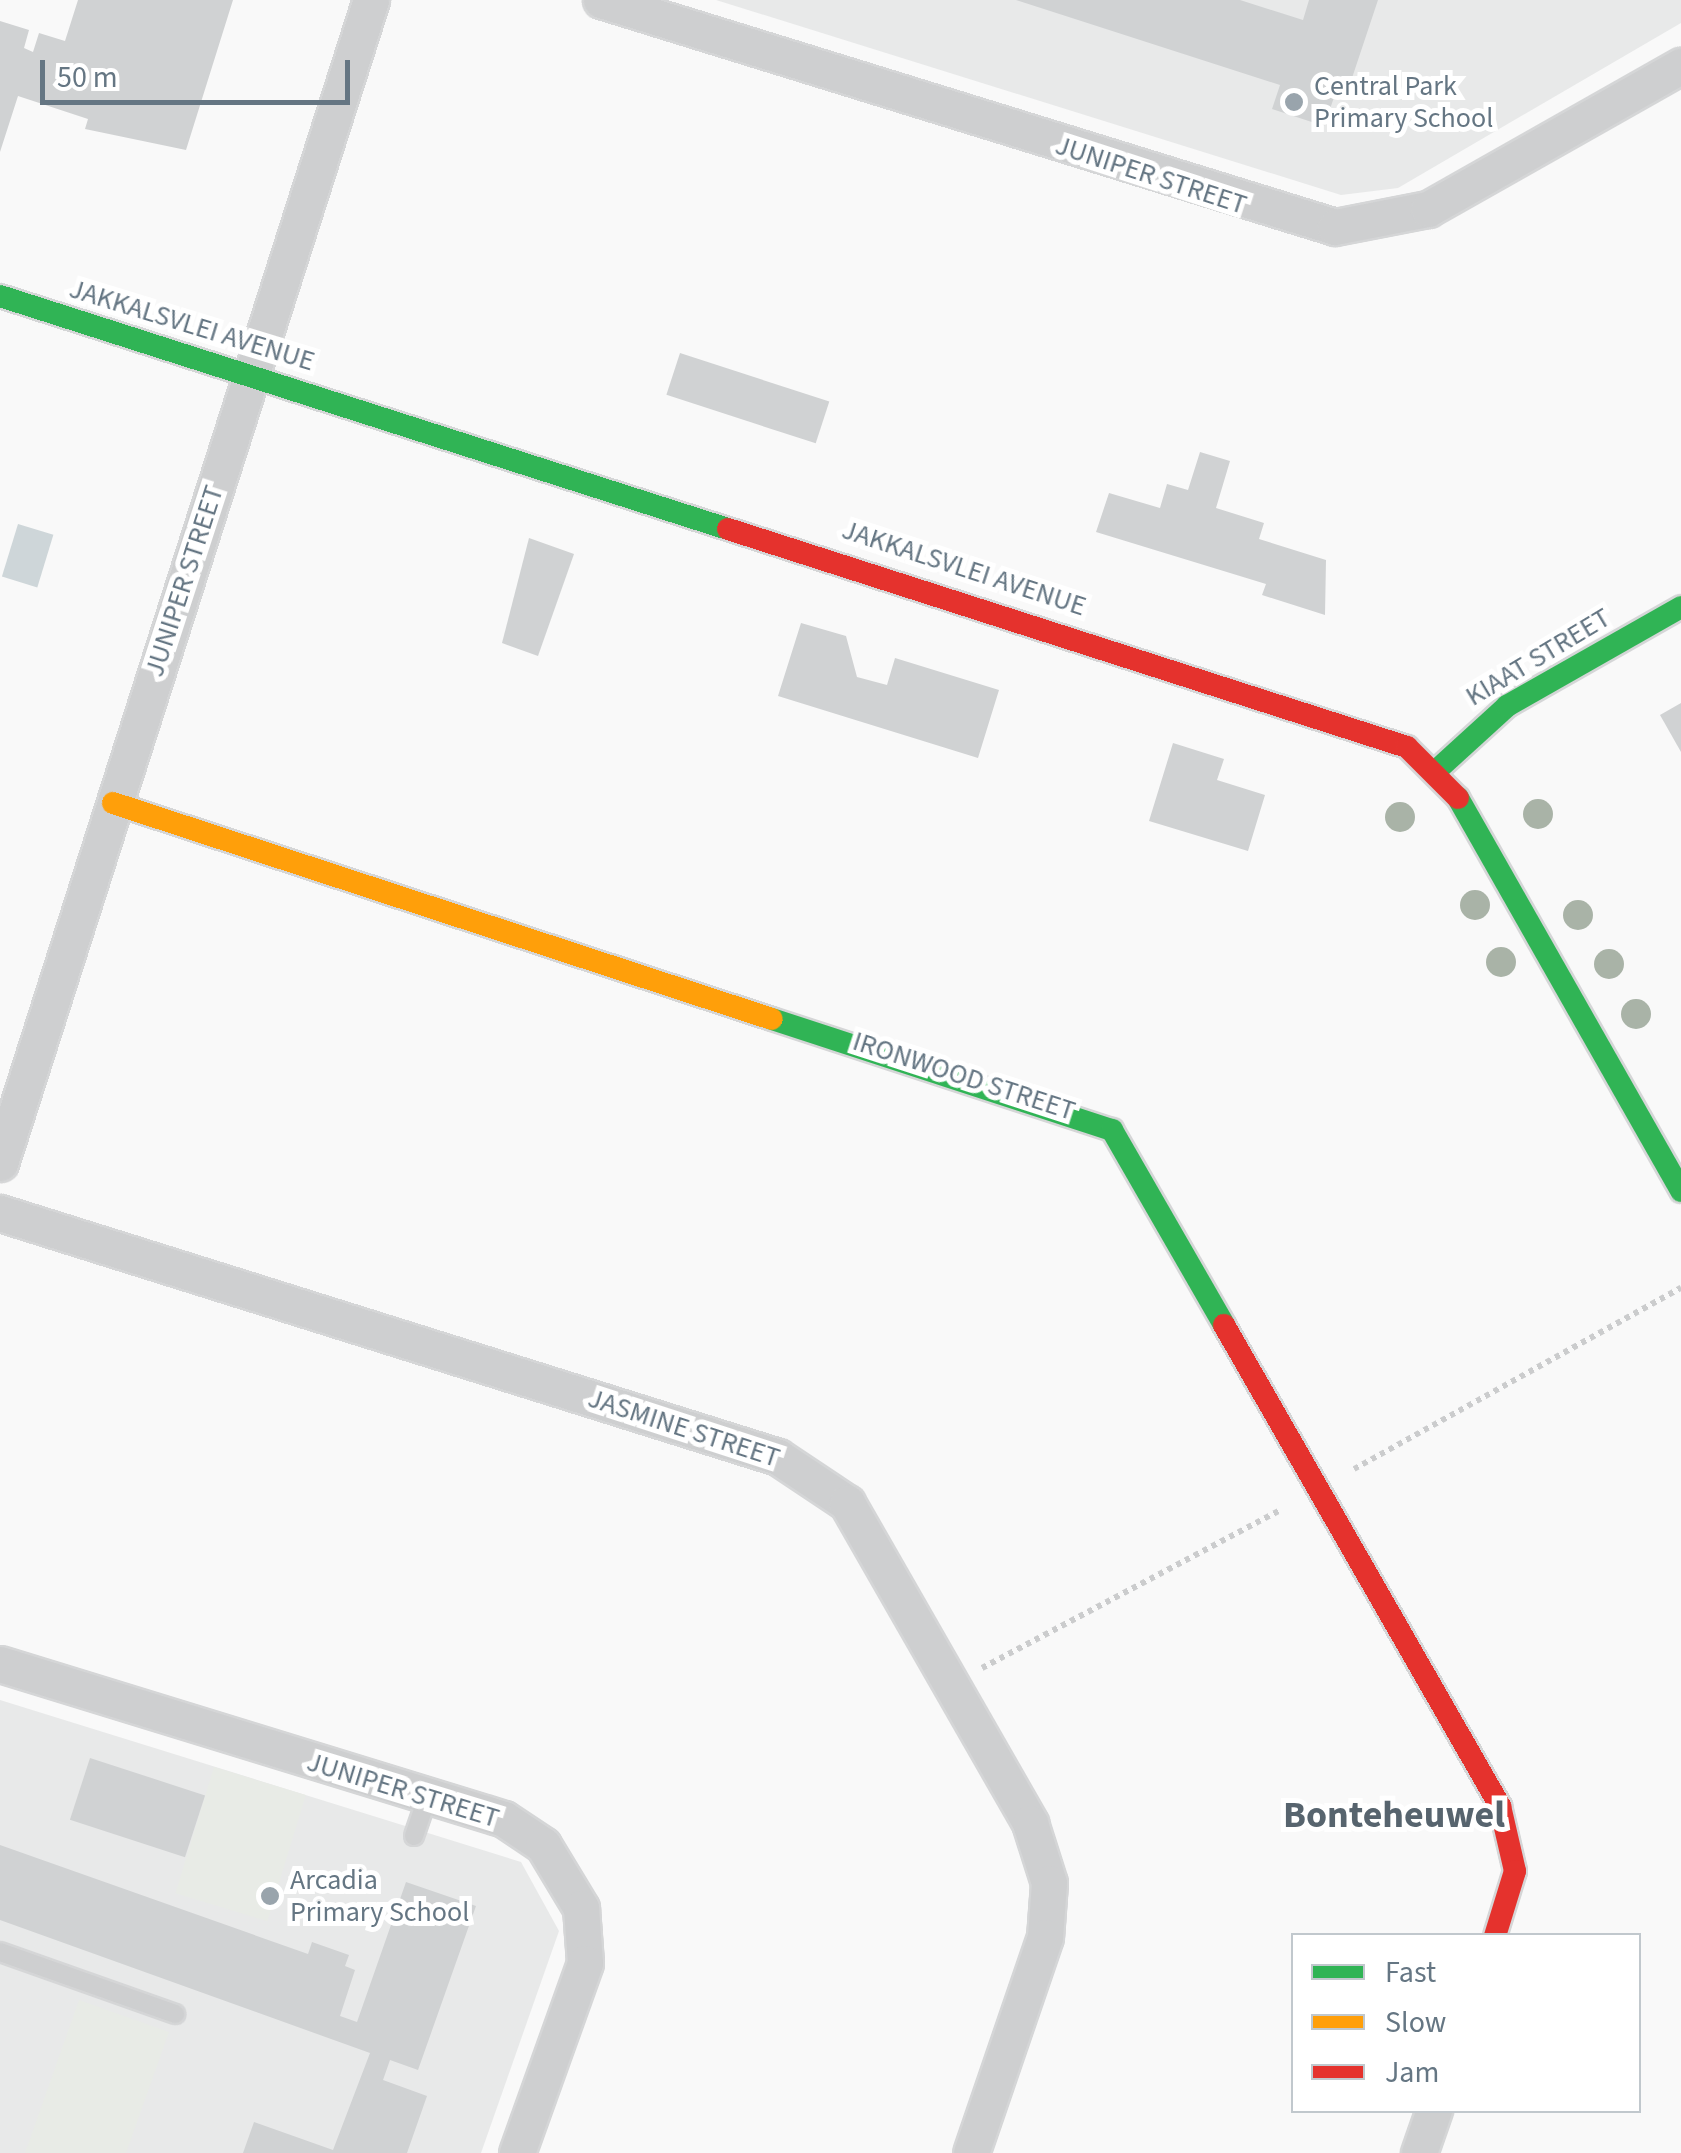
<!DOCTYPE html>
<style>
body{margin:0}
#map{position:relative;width:1681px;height:2153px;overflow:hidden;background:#f9f9f9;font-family:"Source Sans 3",sans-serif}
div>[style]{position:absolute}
.built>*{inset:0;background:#e8e9e9}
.green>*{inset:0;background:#e8ebe6;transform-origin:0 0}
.water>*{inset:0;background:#ced6d9;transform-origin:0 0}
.building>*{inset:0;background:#d0d2d3;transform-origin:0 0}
.path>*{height:6px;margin-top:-3px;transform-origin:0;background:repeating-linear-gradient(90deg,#cbcccd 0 5px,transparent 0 10px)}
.roads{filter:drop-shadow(2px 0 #d5d6d7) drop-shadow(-2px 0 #d5d6d7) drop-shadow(0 2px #d5d6d7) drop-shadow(0 -2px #d5d6d7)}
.lane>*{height:18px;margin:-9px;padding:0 9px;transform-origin:9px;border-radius:9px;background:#cecfd0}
.street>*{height:35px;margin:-17.5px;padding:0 17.5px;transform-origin:17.5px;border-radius:17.5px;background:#cecfd0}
.fast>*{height:22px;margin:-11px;padding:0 11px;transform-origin:11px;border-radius:11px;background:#30b455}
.slow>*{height:22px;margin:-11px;padding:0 11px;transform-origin:11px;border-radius:11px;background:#ff9f0a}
.jam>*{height:22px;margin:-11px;padding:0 11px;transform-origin:11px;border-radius:11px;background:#e5322d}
.trees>*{width:30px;height:30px;margin:-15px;border-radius:50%;background:#a9b3a7}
.dots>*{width:28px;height:28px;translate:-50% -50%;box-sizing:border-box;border:5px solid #fff;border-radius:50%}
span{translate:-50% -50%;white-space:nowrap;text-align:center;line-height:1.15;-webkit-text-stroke:10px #fff;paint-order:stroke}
.poi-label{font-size:28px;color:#657683}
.left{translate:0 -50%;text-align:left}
.street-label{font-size:28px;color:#657683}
.district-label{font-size:38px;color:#57646e;font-weight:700}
.legend{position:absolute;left:1291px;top:1933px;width:350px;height:180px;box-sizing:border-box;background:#fff;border:2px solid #c1c8cd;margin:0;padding:12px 18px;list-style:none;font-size:30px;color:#657683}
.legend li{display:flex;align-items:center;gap:20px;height:50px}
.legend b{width:50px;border:2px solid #c1c8cd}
.scale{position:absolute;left:40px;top:60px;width:310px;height:45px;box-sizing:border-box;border:5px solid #657683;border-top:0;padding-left:12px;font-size:30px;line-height:35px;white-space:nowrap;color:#657683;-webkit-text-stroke:8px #fff;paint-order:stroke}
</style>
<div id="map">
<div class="built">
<i style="clip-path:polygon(716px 0,1681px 0,1681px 23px,1398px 188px,1341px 195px)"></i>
<i style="clip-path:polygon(0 1700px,521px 1862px,559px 1931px,481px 2153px,0 2153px)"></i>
</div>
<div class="green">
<i style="left:214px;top:1767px;width:96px;height:132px;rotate:17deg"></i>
<i style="clip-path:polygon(79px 2000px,169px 2032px,126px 2153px,25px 2153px)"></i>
</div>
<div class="water">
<i style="left:18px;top:524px;width:37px;height:55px;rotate:17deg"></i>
</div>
<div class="building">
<i style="clip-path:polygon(78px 0,233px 0,186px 150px,85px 129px,88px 119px,18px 96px,0 152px,0 21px,29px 30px,24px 48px,33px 52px,39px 33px,65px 41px)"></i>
<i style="clip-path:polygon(1016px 0,1240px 0,1303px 20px,1309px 0,1378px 0,1348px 90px,1338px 86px,1324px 126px,1272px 109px,1280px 85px)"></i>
<i style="left:680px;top:353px;width:157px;height:44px;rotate:18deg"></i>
<i style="clip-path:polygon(1200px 452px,1230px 461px,1216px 508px,1264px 523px,1259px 539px,1326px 560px,1325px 615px,1262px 595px,1266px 584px,1096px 532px,1109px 493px,1160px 508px,1167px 484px,1188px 490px)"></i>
<i style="clip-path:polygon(529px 538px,574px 554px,538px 656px,502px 643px)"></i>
<i style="clip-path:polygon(801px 623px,846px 636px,857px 677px,887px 685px,895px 658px,999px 690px,978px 758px,778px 696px)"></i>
<i style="clip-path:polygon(1681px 703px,1681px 752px,1660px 715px)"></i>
<i style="clip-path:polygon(1173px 743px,1224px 759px,1217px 780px,1265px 795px,1248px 851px,1149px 821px)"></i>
<i style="left:90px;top:1758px;width:121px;height:65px;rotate:18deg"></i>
<i style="clip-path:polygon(0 1845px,308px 1954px,312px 1942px,349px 1955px,345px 1966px,355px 1970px,340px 2016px,357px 2022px,406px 1882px,476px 1906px,418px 2070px,390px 2060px,383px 2080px,427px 2096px,407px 2153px,243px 2153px,254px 2122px,333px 2150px,370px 2053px,0 1920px)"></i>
</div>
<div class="path">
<i style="left:1354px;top:1469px;width:374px;rotate:-29deg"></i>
<i style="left:982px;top:1668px;width:337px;rotate:-27.9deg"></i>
</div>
<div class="roads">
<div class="lane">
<i style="left:414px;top:1836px;width:39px;rotate:-71deg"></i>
<i style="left:0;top:1952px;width:186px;rotate:19.5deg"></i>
</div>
<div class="street">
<i style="left:601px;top:0;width:768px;rotate:17.18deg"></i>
<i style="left:1335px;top:227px;width:95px;rotate:-11deg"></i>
<i style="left:1428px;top:209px;width:291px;rotate:-29.5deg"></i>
<i style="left:0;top:1163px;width:1221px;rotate:-72.31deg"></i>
<i style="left:0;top:1213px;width:815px;rotate:17.41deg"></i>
<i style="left:778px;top:1457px;width:83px;rotate:33.7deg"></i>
<i style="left:847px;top:1503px;width:369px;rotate:60.2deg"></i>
<i style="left:1030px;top:1823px;width:63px;rotate:72.4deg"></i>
<i style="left:1049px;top:1883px;width:54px;rotate:94.2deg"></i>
<i style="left:1045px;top:1937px;width:228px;rotate:108.9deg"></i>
<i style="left:0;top:1664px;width:527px;rotate:17.09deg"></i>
<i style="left:504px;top:1819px;width:47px;rotate:33.7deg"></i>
<i style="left:543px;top:1845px;width:74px;rotate:58.9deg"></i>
<i style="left:581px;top:1908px;width:55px;rotate:85.8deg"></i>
<i style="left:585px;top:1963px;width:202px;rotate:109.7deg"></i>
<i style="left:1419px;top:2153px;width:46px;rotate:-70.8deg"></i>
</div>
<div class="fast">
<i style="left:0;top:296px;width:764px;rotate:17.75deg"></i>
<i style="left:1437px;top:770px;width:95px;rotate:-42.4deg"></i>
<i style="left:1507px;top:706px;width:200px;rotate:-29.6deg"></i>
<i style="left:1458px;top:798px;width:452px;rotate:60.4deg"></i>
<i style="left:772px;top:1019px;width:358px;rotate:18.1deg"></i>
<i style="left:1112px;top:1130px;width:225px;rotate:60.1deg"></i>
</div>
<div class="slow">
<i style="left:113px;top:803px;width:693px;rotate:18.15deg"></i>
</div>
<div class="jam">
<i style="left:728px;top:529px;width:713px;rotate:17.8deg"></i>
<i style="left:1407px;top:747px;width:72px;rotate:45deg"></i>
<i style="left:1224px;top:1325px;width:555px;rotate:60.15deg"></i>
<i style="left:1500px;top:1806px;width:67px;rotate:77deg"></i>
<i style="left:1515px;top:1871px;width:68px;rotate:107.1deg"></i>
</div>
</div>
<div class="trees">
<i style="left:1538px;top:814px"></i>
<i style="left:1400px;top:817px"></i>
<i style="left:1475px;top:905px"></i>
<i style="left:1578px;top:915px"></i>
<i style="left:1501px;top:962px"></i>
<i style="left:1609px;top:964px"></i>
<i style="left:1636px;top:1014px"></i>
</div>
<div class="dots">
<i style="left:1294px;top:102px;background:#99a4ac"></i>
<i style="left:270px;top:1896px;background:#99a4ac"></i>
</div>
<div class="poi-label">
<span class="left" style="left:1314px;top:102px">Central Park<br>Primary School</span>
<span class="left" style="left:290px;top:1896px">Arcadia<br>Primary School</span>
</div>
<div class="street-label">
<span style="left:1151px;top:175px;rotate:18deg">JUNIPER STREET</span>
<span style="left:192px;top:325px;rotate:17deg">JAKKALSVLEI AVENUE</span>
<span style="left:964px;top:568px;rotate:18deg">JAKKALSVLEI AVENUE</span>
<span style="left:184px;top:581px;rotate:-72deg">JUNIPER STREET</span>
<span style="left:1538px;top:657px;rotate:-31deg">KIAAT STREET</span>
<span style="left:964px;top:1076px;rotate:18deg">IRONWOOD STREET</span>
<span style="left:684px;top:1428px;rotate:18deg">JASMINE STREET</span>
<span style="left:403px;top:1790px;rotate:17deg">JUNIPER STREET</span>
</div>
<div class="district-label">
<span style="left:1394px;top:1816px">Bonteheuwel</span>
</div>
<ul class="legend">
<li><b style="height:12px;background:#30b455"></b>Fast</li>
<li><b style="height:12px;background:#ff9f0a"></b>Slow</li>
<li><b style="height:12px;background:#e5322d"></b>Jam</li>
</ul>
<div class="scale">50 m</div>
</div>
